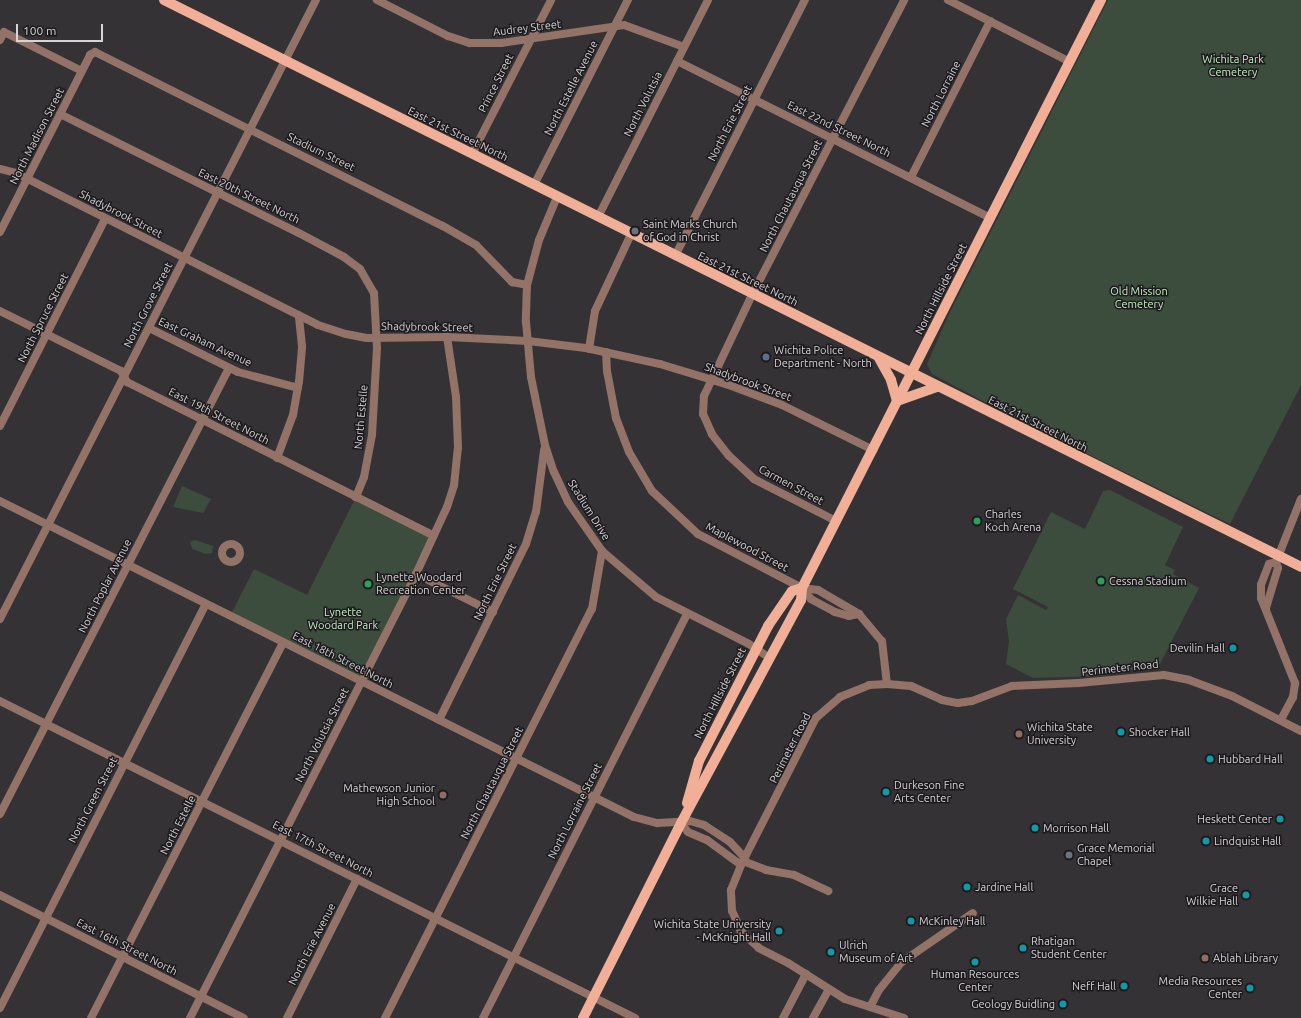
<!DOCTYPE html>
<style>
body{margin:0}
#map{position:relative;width:1301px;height:1018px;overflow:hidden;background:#353236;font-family:Ubuntu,sans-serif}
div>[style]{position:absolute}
.green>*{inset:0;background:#3c4c3d}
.minor>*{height:8px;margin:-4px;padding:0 4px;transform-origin:4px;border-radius:4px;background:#937267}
.minor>.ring{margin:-4px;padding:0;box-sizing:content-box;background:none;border:8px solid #937267;border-radius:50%}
.major>*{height:10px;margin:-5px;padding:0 5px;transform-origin:5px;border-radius:5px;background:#f2af98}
.dots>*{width:11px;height:11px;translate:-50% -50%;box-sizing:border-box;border:2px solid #1c1a1c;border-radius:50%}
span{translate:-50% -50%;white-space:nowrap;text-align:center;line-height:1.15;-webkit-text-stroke:3px #1c1a1c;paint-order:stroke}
.street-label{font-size:11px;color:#d6d4d7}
.park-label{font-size:11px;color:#c4eec6}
.poi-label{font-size:11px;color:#d6d4d7}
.left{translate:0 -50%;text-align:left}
.right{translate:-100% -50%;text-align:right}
.scale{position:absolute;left:16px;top:24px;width:87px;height:18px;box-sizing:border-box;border:2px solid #d6d4d7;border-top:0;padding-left:5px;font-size:12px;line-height:14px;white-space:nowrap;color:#d6d4d7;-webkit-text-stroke:3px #1c1a1c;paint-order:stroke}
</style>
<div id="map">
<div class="green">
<i style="clip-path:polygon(1108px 0,1301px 0,1301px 385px,1230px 524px,1013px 417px,932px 374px,927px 364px,948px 316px)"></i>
<i style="clip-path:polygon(182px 486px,211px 499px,203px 513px,173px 507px)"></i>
<i style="clip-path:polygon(1110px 490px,1183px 527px,1165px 565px,1175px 570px,1173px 574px,1199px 588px,1160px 664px,1103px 676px,1033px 678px,1006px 664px,1009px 641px,1006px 619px,1018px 595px,1046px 610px,1048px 607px,1013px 589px,1051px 512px,1085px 529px,1103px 491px)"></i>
<i style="clip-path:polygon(356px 497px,434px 536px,361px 682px,230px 616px,254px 569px,307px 595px)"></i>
<i style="clip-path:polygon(195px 540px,213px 546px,212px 553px,206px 554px,192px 549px,190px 542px)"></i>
</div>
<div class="minor">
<i style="left:377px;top:0;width:80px;rotate:26.9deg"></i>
<i style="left:448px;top:36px;width:23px;rotate:18deg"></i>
<i style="left:470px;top:43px;width:31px"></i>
<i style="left:501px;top:43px;width:124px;rotate:-8.3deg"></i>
<i style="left:624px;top:25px;width:64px;rotate:20.1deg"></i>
<i style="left:948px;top:0;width:137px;rotate:26.9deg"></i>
<i style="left:0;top:40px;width:9px;rotate:-63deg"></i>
<i style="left:4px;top:32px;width:87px;rotate:26.6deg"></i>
<i style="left:677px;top:61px;width:351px;rotate:26.6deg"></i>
<i style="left:60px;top:114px;width:265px;rotate:26.5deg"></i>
<i style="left:297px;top:232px;width:53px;rotate:28deg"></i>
<i style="left:344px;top:257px;width:20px;rotate:37deg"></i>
<i style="left:360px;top:269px;width:28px;rotate:60deg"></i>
<i style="left:374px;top:293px;width:55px;rotate:86.9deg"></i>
<i style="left:377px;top:348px;width:87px;rotate:93.3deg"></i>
<i style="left:372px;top:435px;width:43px;rotate:100.8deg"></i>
<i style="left:364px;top:477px;width:22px;rotate:112deg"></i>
<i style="left:472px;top:154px;width:173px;rotate:-62.8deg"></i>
<i style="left:0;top:169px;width:16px;rotate:14deg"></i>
<i style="left:16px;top:173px;width:338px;rotate:26.7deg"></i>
<i style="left:318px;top:325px;width:29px;rotate:18deg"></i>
<i style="left:346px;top:334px;width:21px;rotate:11deg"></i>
<i style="left:367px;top:338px;width:80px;rotate:-0.7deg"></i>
<i style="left:447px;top:337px;width:81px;rotate:2.8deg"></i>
<i style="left:528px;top:341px;width:58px;rotate:6.9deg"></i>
<i style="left:586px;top:348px;width:76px;rotate:12.2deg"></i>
<i style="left:660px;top:364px;width:69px;rotate:16.9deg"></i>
<i style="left:726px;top:384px;width:60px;rotate:20.6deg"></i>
<i style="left:782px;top:405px;width:102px;rotate:26.3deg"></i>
<i style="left:911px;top:177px;width:175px;rotate:-63.1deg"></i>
<i style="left:534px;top:185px;width:208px;rotate:-63.1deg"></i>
<i style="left:557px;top:197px;width:47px;rotate:112.7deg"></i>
<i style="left:539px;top:240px;width:47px;rotate:104.9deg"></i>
<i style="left:527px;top:285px;width:37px;rotate:92deg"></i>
<i style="left:526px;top:322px;width:55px;rotate:84.8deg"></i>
<i style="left:531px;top:377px;width:69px;rotate:78.4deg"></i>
<i style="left:545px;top:445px;width:28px;rotate:72deg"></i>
<i style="left:554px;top:472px;width:33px;rotate:65deg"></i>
<i style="left:568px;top:502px;width:60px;rotate:55.2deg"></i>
<i style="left:602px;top:551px;width:71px;rotate:40.4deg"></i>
<i style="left:656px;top:597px;width:104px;rotate:26.8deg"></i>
<i style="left:749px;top:644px;width:25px;rotate:34deg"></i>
<i style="left:598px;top:217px;width:243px;rotate:-63.1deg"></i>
<i style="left:0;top:232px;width:199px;rotate:-63deg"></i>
<i style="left:90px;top:55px;width:6px;rotate:-31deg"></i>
<i style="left:95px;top:52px;width:389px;rotate:26.6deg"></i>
<i style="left:443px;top:226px;width:38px;rotate:30deg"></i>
<i style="left:476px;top:245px;width:52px;rotate:45.8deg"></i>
<i style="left:512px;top:282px;width:15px;rotate:11deg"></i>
<i style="left:675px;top:256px;width:287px;rotate:-63.1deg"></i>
<i style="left:0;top:311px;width:135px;rotate:26.4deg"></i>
<i style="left:121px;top:371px;width:13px;rotate:61deg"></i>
<i style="left:127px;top:382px;width:343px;rotate:26.6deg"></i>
<i style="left:149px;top:328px;width:99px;rotate:26.3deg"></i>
<i style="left:238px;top:372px;width:62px;rotate:14.9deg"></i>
<i style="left:589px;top:349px;width:38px;rotate:-81deg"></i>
<i style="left:595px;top:311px;width:85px;rotate:-64.9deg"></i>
<i style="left:606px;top:352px;width:19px;rotate:87deg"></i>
<i style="left:607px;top:371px;width:48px;rotate:79.2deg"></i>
<i style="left:616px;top:418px;width:36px;rotate:69deg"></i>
<i style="left:629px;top:452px;width:45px;rotate:59.5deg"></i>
<i style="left:652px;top:491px;width:63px;rotate:43.1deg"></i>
<i style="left:698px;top:534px;width:117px;rotate:27.4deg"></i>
<i style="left:802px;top:588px;width:16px;rotate:7deg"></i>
<i style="left:818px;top:590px;width:48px;rotate:30.3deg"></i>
<i style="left:859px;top:614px;width:10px;rotate:169deg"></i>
<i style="left:849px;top:616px;width:15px;rotate:-164deg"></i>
<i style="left:835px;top:612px;width:27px;rotate:-152deg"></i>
<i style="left:811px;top:599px;width:14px;rotate:-129deg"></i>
<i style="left:0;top:426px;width:232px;rotate:-63.1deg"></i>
<i style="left:277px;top:458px;width:46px;rotate:-69.6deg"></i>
<i style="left:293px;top:415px;width:34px;rotate:-80deg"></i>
<i style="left:299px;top:382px;width:36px;rotate:-85deg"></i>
<i style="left:302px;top:346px;width:31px;rotate:-96deg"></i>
<i style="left:0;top:501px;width:708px;rotate:26.49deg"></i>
<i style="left:634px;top:817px;width:24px;rotate:15deg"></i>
<i style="left:657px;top:823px;width:33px;rotate:-3deg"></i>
<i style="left:690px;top:821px;width:15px;rotate:16deg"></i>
<i style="left:704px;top:825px;width:31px;rotate:33deg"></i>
<i style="left:730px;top:842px;width:22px;rotate:47deg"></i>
<i style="left:836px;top:521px;width:92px;rotate:-152.9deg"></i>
<i style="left:754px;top:479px;width:34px;rotate:-137deg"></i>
<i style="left:729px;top:456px;width:28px;rotate:-128deg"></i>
<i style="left:712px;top:434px;width:22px;rotate:-114deg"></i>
<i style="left:703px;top:414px;width:18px;rotate:-87deg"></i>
<i style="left:704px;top:396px;width:112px;rotate:-64.6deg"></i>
<i style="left:752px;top:295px;width:332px;rotate:-62.7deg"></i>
<i class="ring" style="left:222px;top:544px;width:10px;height:10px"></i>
<i style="left:1276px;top:562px;width:7px;rotate:164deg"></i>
<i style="left:1269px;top:564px;width:22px;rotate:111deg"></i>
<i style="left:1261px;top:585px;width:13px;rotate:90deg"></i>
<i style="left:1261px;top:598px;width:92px;rotate:68.2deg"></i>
<i style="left:1295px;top:683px;width:14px;rotate:98deg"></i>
<i style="left:1293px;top:697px;width:26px;rotate:118deg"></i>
<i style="left:416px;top:574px;width:86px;rotate:26.3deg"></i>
<i style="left:1266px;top:608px;width:42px;rotate:-73.3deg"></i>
<i style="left:1278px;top:568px;width:6px;rotate:-108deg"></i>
<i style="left:1276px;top:562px;width:68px;rotate:-68.4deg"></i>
<i style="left:859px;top:614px;width:35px;rotate:50deg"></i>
<i style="left:882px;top:641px;width:43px;rotate:83.4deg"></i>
<i style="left:0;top:619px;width:695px;rotate:-62.96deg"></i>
<i style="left:0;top:701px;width:710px;rotate:26.53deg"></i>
<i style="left:439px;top:720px;width:196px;rotate:-63.7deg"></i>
<i style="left:526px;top:544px;width:34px;rotate:-73deg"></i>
<i style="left:536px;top:512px;width:63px;rotate:-82.6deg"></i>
<i style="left:0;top:814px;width:501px;rotate:-62.82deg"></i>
<i style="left:681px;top:823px;width:11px;rotate:52deg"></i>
<i style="left:688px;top:832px;width:21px;rotate:23deg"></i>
<i style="left:707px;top:840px;width:42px;rotate:36.3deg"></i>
<i style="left:743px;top:861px;width:25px;rotate:21deg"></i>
<i style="left:766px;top:870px;width:28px;rotate:10deg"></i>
<i style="left:794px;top:875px;width:38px;rotate:25deg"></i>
<i style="left:0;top:895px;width:273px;rotate:26.8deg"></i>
<i style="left:870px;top:1007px;width:19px;rotate:-62deg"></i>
<i style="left:879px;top:990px;width:36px;rotate:-51deg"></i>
<i style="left:902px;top:962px;width:86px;rotate:-34.6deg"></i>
<i style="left:0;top:1008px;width:453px;rotate:-63deg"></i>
<i style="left:91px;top:1018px;width:422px;rotate:-62.9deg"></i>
<i style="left:190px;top:1018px;width:498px;rotate:-63deg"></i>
<i style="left:416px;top:574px;width:74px;rotate:-65.2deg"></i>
<i style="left:447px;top:507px;width:23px;rotate:-72deg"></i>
<i style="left:454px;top:485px;width:37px;rotate:-84deg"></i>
<i style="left:458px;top:448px;width:51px;rotate:-92.2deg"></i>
<i style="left:456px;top:397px;width:61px;rotate:-98.5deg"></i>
<i style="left:287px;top:1018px;width:156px;rotate:-63.3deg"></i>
<i style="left:385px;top:1018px;width:458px;rotate:-63.2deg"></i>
<i style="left:592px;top:609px;width:59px;rotate:-80.2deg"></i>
<i style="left:483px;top:1018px;width:453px;rotate:-63.2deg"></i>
<i style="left:783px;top:1018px;width:50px;rotate:-62.4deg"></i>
<i style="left:813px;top:1018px;width:33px;rotate:-61deg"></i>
<i style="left:904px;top:1018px;width:62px;rotate:-162.1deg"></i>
<i style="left:845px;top:999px;width:67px;rotate:-147.7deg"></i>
<i style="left:788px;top:963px;width:33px;rotate:-153deg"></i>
<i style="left:759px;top:948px;width:25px;rotate:-137deg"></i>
<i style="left:741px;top:931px;width:22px;rotate:-114deg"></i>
<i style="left:732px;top:911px;width:21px;rotate:-93deg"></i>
<i style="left:731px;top:890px;width:31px;rotate:-68deg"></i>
<i style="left:743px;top:861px;width:161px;rotate:-63deg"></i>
<i style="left:816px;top:718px;width:32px;rotate:-41deg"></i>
<i style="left:840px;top:697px;width:31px;rotate:-22deg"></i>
<i style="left:869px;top:685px;width:18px;rotate:-3deg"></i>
<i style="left:887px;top:684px;width:24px;rotate:5deg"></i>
<i style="left:911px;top:686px;width:34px;rotate:24deg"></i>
<i style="left:942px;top:700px;width:16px;rotate:11deg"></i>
<i style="left:958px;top:703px;width:14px;rotate:-8deg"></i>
<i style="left:972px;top:701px;width:43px;rotate:-20.6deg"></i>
<i style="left:1012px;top:686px;width:67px;rotate:-2.6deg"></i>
<i style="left:1079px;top:683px;width:85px;rotate:-5.4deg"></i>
<i style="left:1164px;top:675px;width:25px;rotate:11deg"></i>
<i style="left:1189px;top:680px;width:46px;rotate:20.4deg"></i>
<i style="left:1232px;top:696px;width:77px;rotate:26.9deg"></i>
</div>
<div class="major">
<i style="left:164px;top:0;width:1271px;rotate:26.5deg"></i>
<i style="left:879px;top:358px;width:25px;rotate:61deg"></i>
<i style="left:891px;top:380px;width:22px;rotate:74deg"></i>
<i style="left:897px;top:401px;width:42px;rotate:-19.3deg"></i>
<i style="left:687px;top:803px;width:44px;rotate:-74.1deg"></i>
<i style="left:699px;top:761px;width:152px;rotate:-62.9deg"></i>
<i style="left:768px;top:626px;width:42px;rotate:-55.6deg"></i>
<i style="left:792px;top:591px;width:10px;rotate:-17deg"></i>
<i style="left:583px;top:1018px;width:218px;rotate:-63.3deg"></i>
<i style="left:681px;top:823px;width:253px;rotate:-61.7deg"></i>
<i style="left:801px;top:600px;width:12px;rotate:-85deg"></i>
<i style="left:802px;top:588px;width:660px;rotate:-63.05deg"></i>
</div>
<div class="dots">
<i style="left:635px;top:231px;background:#6b7280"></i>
<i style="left:766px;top:357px;background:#5c6f8a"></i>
<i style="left:977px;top:521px;background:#2e9e5b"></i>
<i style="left:1101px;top:581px;background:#2e9e5b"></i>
<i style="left:368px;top:584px;background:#2e9e5b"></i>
<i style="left:1233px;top:648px;background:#0f9aa8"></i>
<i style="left:1121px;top:732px;background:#0f9aa8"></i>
<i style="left:1019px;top:734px;background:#8d6e63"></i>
<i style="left:1210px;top:759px;background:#0f9aa8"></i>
<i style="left:886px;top:792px;background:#0f9aa8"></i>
<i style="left:443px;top:795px;background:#8d6e63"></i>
<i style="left:1280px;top:819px;background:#0f9aa8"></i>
<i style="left:1035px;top:828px;background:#0f9aa8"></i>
<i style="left:1206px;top:841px;background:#0f9aa8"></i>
<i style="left:1069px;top:855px;background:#6b7280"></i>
<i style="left:967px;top:887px;background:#0f9aa8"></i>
<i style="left:1246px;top:895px;background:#0f9aa8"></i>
<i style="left:911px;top:921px;background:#0f9aa8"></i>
<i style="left:779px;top:931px;background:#0f9aa8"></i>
<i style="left:1023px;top:948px;background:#0f9aa8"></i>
<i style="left:831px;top:952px;background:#0f9aa8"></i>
<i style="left:1205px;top:958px;background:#8d6e63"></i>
<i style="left:975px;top:962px;background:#0f9aa8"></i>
<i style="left:1124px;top:986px;background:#0f9aa8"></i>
<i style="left:1250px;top:988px;background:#0f9aa8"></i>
<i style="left:1063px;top:1004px;background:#0f9aa8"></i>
</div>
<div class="street-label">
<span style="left:527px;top:28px;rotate:-7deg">Audrey Street</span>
<span style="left:496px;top:83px;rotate:-63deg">Prince Street</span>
<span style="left:571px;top:88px;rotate:-63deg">North Estelle Avenue</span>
<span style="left:941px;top:94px;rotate:-63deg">North Lorraine</span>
<span style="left:643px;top:104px;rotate:-63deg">North Volutsia</span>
<span style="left:730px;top:123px;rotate:-63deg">North Erie Street</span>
<span style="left:839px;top:129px;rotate:26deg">East 22nd Street North</span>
<span style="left:458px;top:134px;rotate:26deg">East 21st Street North</span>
<span style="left:37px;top:136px;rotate:-63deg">North Madison Street</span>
<span style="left:321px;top:152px;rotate:26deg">Stadium Street</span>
<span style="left:249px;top:196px;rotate:26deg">East 20th Street North</span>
<span style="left:791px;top:196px;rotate:-63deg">North Chautauqua Street</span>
<span style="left:121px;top:214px;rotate:27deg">Shadybrook Street</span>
<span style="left:748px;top:279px;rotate:26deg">East 21st Street North</span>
<span style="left:941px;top:289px;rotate:-63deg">North Hillside Street</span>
<span style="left:148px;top:305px;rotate:-63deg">North Grove Street</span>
<span style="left:43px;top:318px;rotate:-63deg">North Spruce Street</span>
<span style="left:427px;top:327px;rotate:1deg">Shadybrook Street</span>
<span style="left:205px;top:342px;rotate:25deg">East Graham Avenue</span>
<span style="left:748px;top:382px;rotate:20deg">Shadybrook Street</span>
<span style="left:219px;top:416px;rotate:27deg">East 19th Street North</span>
<span style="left:361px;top:417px;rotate:-85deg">North Estelle</span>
<span style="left:1038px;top:424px;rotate:27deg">East 21st Street North</span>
<span style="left:791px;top:485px;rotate:28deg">Carmen Street</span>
<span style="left:589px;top:510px;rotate:58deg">Stadium Drive</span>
<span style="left:747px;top:547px;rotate:28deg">Maplewood Street</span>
<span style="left:495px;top:582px;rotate:-64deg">North Erie Street</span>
<span style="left:105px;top:586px;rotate:-63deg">North Poplar Avenue</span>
<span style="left:343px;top:660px;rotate:27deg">East 18th Street North</span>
<span style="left:1120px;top:668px;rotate:-6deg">Perimeter Road</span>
<span style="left:720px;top:693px;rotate:-63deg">North Hillside Street</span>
<span style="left:322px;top:735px;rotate:-63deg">North Volutsia Street</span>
<span style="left:790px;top:748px;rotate:-63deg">Perimeter Road</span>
<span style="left:492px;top:783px;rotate:-63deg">North Chautauqua Street</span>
<span style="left:93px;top:800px;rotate:-63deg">North Green Street</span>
<span style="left:575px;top:811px;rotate:-63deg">North Lorraine Street</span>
<span style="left:178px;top:825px;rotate:-63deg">North Estelle</span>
<span style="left:323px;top:849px;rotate:27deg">East 17th Street North</span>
<span style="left:312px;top:944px;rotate:-63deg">North Erie Avenue</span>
<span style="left:127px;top:947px;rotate:27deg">East 16th Street North</span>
</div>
<div class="park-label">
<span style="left:1233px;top:66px">Wichita Park<br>Cemetery</span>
<span style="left:1139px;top:298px">Old Mission<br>Cemetery</span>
<span style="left:343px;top:619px">Lynette<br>Woodard Park</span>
</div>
<div class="poi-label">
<span class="left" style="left:643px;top:231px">Saint Marks Church<br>of God in Christ</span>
<span class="left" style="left:774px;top:357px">Wichita Police<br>Department - North</span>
<span class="left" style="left:985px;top:521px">Charles<br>Koch Arena</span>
<span class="left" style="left:376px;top:584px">Lynette Woodard<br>Recreation Center</span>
<span class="left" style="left:1109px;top:581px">Cessna Stadium</span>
<span class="right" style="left:1225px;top:648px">Devilin Hall</span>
<span class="left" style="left:1027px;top:734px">Wichita State<br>University</span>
<span class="left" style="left:1129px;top:732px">Shocker Hall</span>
<span class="left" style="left:1218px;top:759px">Hubbard Hall</span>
<span class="left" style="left:894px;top:792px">Durkeson Fine<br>Arts Center</span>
<span class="right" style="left:435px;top:795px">Mathewson Junior<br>High School</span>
<span class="right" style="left:1272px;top:819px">Heskett Center</span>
<span class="left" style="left:1043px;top:828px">Morrison Hall</span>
<span class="left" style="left:1214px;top:841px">Lindquist Hall</span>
<span class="left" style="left:1077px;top:855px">Grace Memorial<br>Chapel</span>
<span class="left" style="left:975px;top:887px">Jardine Hall</span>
<span class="right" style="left:1238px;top:895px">Grace<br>Wilkie Hall</span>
<span class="left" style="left:919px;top:921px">McKinley Hall</span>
<span class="right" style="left:771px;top:931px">Wichita State University<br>- McKnight Hall</span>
<span class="left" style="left:1031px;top:948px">Rhatigan<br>Student Center</span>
<span class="left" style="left:839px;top:952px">Ulrich<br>Museum of Art</span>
<span class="left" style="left:1213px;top:958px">Ablah Library</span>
<span style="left:975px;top:981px">Human Resources<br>Center</span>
<span class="right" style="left:1242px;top:988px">Media Resources<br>Center</span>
<span class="right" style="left:1116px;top:986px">Neff Hall</span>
<span class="right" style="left:1055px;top:1004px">Geology Buidling</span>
</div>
<div class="scale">100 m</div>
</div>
